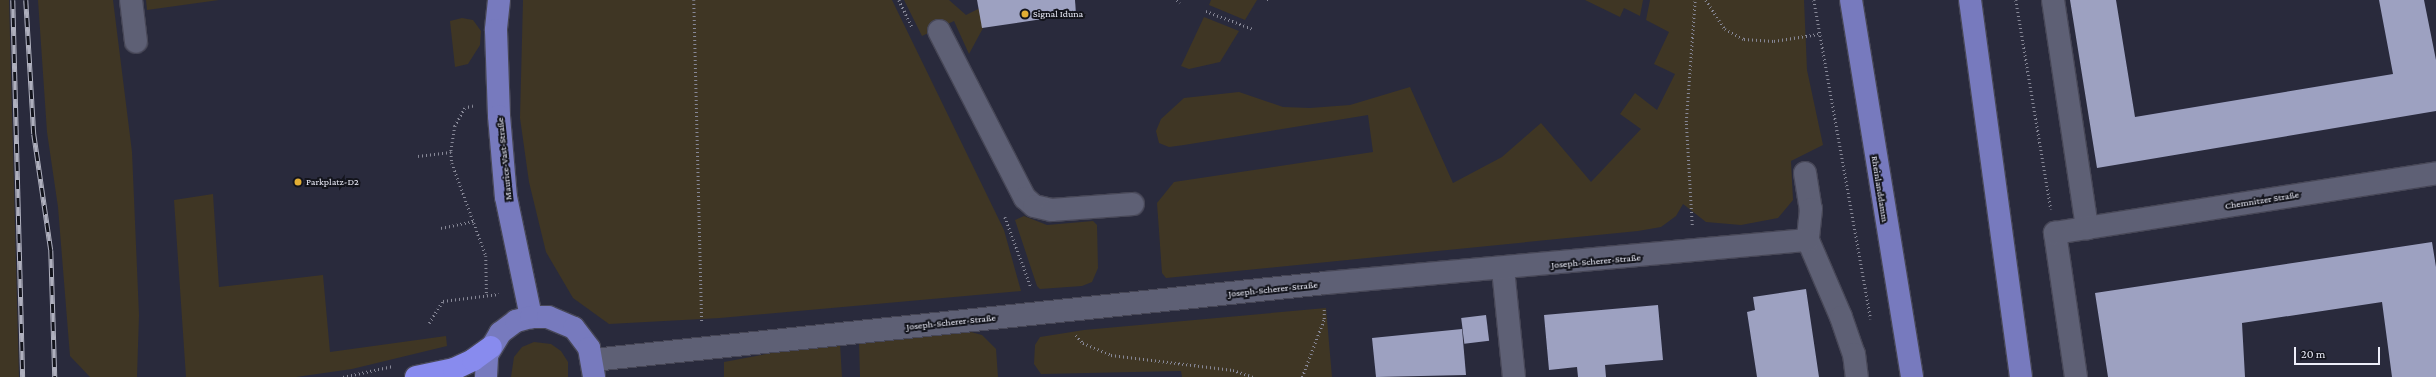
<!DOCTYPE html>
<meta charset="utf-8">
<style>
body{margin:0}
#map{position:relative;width:2436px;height:377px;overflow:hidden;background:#292a3c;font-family:"Crimson Pro",serif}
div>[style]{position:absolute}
.green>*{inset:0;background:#3f3624}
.building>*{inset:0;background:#9da1c1;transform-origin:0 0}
.path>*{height:2.5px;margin-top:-1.25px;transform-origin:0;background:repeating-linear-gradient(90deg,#878897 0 1px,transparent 0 4px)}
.roads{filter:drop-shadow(1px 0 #474757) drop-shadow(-1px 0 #474757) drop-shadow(0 1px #474757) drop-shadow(0 -1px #474757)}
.minor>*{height:22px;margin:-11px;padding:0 11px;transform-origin:11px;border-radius:11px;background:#5e6075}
.major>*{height:22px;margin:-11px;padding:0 11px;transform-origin:11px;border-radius:11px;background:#777abe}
.highway>*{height:22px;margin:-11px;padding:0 11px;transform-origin:11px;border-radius:11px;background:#888bee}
.rail>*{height:4.5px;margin-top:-2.25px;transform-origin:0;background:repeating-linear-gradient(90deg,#13141c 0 9px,#afb0be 0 18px);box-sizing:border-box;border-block:1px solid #afb0be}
.dots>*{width:11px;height:11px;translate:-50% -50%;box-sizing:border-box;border:2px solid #13141c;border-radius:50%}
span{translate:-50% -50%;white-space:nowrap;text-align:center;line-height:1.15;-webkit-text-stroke:4px #13141c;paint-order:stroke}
.poi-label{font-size:10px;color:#edeefa}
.left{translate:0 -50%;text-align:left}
.street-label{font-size:10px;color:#edeefa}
.scale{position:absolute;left:2294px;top:347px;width:86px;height:18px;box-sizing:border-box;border:2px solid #edeefa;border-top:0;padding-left:5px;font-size:12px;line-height:14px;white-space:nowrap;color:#edeefa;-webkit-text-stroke:3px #13141c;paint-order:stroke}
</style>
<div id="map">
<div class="green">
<i style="clip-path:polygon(0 0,9px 0,19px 377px,0 377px)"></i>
<i style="clip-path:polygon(38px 0,113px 0,132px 152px,139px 315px,137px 377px,90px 377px,70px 356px,58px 207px,47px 132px)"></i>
<i style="clip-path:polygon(146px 0,219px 0,147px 10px)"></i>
<i style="clip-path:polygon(523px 0,892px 0,1004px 230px,1021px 291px,720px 318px,609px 324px,573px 298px,546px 252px,529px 182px,520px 118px)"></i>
<i style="clip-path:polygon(904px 0,949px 0,966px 15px,980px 8px,983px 28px,969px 54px,954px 21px,922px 36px)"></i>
<i style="clip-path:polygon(1211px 0,1257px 0,1245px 20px,1209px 5px)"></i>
<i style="clip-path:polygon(1585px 0,1643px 0,1640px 16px,1624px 8px,1620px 17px)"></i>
<i style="clip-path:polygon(1650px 0,1804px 0,1807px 70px,1823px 145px,1791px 161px,1793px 200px,1778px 218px,1741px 225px,1706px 222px,1683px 204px,1676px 216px,1661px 227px,1638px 231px,1166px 278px,1162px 273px,1157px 203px,1174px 182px,1373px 152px,1368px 115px,1184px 145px,1169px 147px,1159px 143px,1156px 131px,1161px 119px,1184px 98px,1239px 92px,1283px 107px,1310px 108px,1350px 105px,1410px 87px,1453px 183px,1502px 157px,1541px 123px,1591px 182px,1641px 129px,1620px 114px,1635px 93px,1657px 110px,1675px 74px,1654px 64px,1669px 32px,1646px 20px)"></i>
<i style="clip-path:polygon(1204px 17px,1239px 31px,1220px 62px,1189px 69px,1181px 66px)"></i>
<i style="clip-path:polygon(462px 18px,473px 20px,481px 31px,480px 45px,468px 64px,455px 67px,450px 21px)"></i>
<i style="clip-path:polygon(213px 194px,219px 287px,323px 275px,330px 352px,446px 336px,447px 346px,352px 369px,296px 377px,186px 377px,174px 200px)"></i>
<i style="clip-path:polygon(1024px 216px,1047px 225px,1093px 221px,1097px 225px,1098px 268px,1092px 282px,1082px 286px,1040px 289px,1037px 286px,1015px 220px)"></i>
<i style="clip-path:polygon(1326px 308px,1332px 377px,1182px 377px,1181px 371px,1041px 374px,1034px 364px,1035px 345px,1040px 337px,1084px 330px)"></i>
<i style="clip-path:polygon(971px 332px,982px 335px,996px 349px,998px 377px,860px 377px,859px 342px)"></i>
<i style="clip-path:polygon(534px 342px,551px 344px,561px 351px,568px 362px,568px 377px,511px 377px,514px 357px,522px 347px)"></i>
<i style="clip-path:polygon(840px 344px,842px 377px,724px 377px,724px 362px,787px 350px)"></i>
</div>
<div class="building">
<i style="clip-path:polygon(977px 0,1075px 0,1076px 14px,982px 28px)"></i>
<i style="clip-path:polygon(2070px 0,2116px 0,2135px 117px,2393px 74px,2379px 0,2424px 0,2436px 60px,2436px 111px,2097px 168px)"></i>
<i style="clip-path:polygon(2432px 242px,2436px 267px,2436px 377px,2392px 377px,2382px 302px,2242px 323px,2245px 377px,2108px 377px,2095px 293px)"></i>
<i style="clip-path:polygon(1806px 289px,1819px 377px,1757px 377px,1747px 312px,1755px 310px,1753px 297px)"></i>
<i style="clip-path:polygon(1658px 305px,1663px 360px,1605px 365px,1606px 377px,1578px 377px,1577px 367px,1549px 370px,1544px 315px)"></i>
<i style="left:1486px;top:315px;width:26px;height:25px;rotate:83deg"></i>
<i style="clip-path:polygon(1462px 329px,1466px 375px,1376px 377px,1372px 338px)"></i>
</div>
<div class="path">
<i style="left:694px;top:0;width:323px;rotate:88.6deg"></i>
<i style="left:899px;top:0;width:30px;rotate:64deg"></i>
<i style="left:1177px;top:0;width:4px;rotate:45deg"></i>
<i style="left:1267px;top:0;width:1px"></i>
<i style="left:1706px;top:0;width:35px;rotate:57deg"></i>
<i style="left:1725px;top:29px;width:21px;rotate:28deg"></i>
<i style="left:1744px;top:39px;width:30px;rotate:4deg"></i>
<i style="left:1774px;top:41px;width:45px;rotate:-9deg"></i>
<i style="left:1814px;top:0;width:324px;rotate:79.9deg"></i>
<i style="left:2016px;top:0;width:212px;rotate:80.5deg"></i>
<i style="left:1206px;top:11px;width:50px;rotate:21deg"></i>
<i style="left:473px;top:106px;width:8px;rotate:166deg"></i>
<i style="left:465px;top:108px;width:21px;rotate:119deg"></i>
<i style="left:455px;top:126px;width:26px;rotate:99deg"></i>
<i style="left:451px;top:152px;width:11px;rotate:85deg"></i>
<i style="left:452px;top:163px;width:99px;rotate:69.9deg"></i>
<i style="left:486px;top:256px;width:39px;rotate:89deg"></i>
<i style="left:418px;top:156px;width:33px;rotate:-7deg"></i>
<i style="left:1005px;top:217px;width:75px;rotate:69.6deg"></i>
<i style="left:1692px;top:225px;width:103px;rotate:-93.3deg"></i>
<i style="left:1686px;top:122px;width:122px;rotate:-85.8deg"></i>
<i style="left:441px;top:228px;width:33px;rotate:-12deg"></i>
<i style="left:429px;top:323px;width:26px;rotate:-58deg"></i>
<i style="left:443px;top:301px;width:56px;rotate:-7.1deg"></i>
<i style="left:1076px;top:335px;width:11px;rotate:49deg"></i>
<i style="left:1083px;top:343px;width:30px;rotate:23deg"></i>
<i style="left:1111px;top:355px;width:123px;rotate:7deg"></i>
<i style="left:1233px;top:370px;width:21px;rotate:19deg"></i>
<i style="left:343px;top:377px;width:51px;rotate:-12.4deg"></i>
<i style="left:1302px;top:377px;width:62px;rotate:-69.2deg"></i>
<i style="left:1324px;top:319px;width:10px;rotate:-90deg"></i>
</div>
<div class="roads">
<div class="minor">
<i style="left:131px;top:0;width:42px;rotate:83.2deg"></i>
<i style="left:2053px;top:0;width:231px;rotate:81.5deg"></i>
<i style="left:939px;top:31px;width:188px;rotate:62.8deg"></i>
<i style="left:1025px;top:198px;width:12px;rotate:42deg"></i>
<i style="left:1034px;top:206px;width:18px;rotate:13deg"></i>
<i style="left:1052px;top:210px;width:81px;rotate:-4.2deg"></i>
<i style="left:1805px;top:173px;width:36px;rotate:81deg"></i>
<i style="left:1811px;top:209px;width:31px;rotate:96deg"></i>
<i style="left:1808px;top:240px;width:84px;rotate:66.8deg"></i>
<i style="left:1841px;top:317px;width:39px;rotate:71deg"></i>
<i style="left:1854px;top:354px;width:23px;rotate:83deg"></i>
<i style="left:1503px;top:269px;width:109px;rotate:84.2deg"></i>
<i style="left:593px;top:360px;width:736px;rotate:-6deg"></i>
<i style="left:1325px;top:283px;width:485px;rotate:-5.1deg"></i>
<i style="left:2076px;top:377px;width:146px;rotate:-98.3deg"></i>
<i style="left:2055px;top:233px;width:386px;rotate:-8.9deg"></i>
</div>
<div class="major">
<i style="left:499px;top:0;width:30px;rotate:96deg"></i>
<i style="left:496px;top:30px;width:86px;rotate:88deg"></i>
<i style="left:499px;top:116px;width:81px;rotate:85.1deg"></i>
<i style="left:506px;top:197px;width:123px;rotate:78.2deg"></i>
<i style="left:1851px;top:0;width:382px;rotate:80.8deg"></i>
<i style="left:1970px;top:0;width:380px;rotate:82.3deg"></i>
<i style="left:486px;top:377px;width:22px;rotate:-87deg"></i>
<i style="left:487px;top:355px;width:26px;rotate:-59deg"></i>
<i style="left:500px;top:333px;width:20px;rotate:-37deg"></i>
<i style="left:516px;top:321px;width:16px;rotate:-15deg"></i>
<i style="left:531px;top:317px;width:17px"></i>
<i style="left:548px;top:317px;width:28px;rotate:23deg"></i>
<i style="left:574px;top:328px;width:25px;rotate:53deg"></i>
<i style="left:589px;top:348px;width:29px;rotate:80deg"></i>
</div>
<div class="highway">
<i style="left:416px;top:377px;width:39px;rotate:-12deg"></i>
<i style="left:454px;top:369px;width:21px;rotate:-25deg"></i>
<i style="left:473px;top:360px;width:22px;rotate:-36deg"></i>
</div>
</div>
<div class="rail">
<i style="left:13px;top:0;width:377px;rotate:88.5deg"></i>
<i style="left:26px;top:0;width:134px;rotate:86.6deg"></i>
<i style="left:34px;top:134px;width:117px;rotate:81.7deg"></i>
<i style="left:51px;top:250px;width:127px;rotate:88.2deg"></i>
</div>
<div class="dots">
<i style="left:1025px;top:14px;background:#e2ae34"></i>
<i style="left:298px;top:182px;background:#e2ae34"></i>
</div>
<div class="poi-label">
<span class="left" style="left:1033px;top:14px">Signal Iduna</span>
<span class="left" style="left:306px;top:182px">Parkplatz-D2</span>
</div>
<div class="street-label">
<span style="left:504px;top:159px;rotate:-96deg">Maurice-Vast-Straße</span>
<span style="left:1880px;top:189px;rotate:81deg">Rheinlanddamm</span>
<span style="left:2262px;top:200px;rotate:-9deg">Chemnitzer Straße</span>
<span style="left:1596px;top:261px;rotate:-5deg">Joseph-Scherer-Straße</span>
<span style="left:1273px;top:289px;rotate:-6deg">Joseph-Scherer-Straße</span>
<span style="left:951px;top:322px;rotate:-6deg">Joseph-Scherer-Straße</span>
</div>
<div class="scale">20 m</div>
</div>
